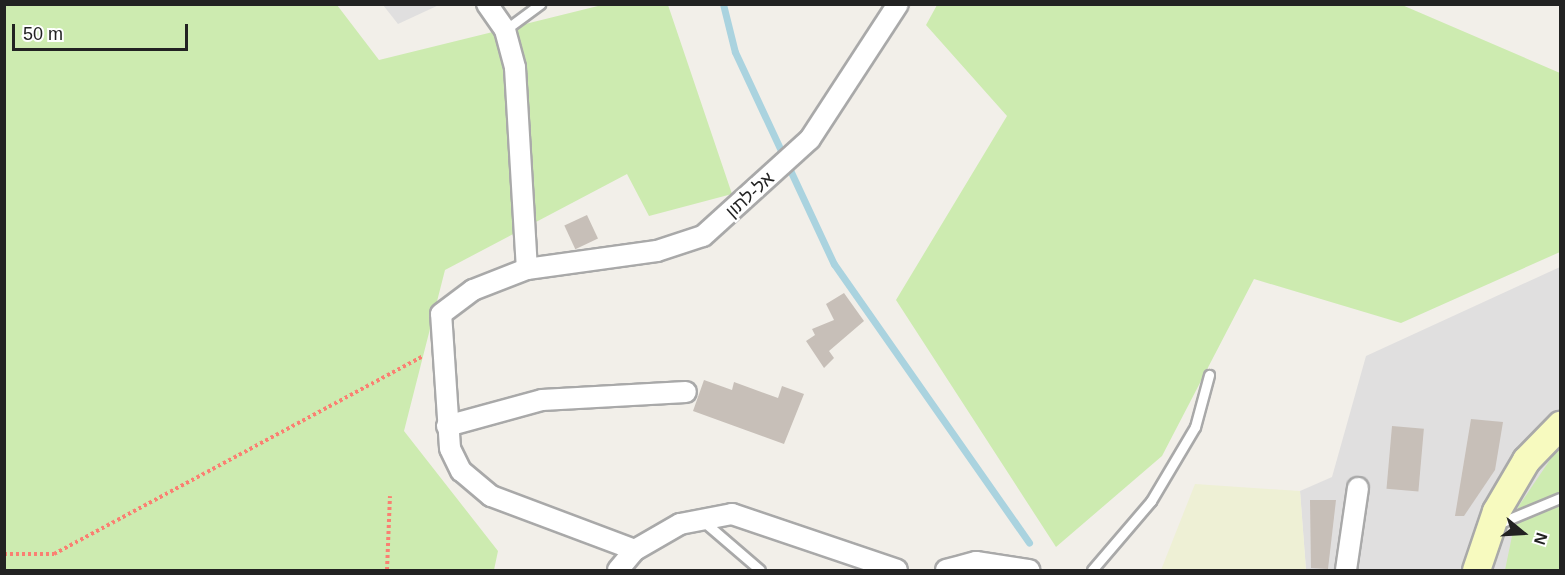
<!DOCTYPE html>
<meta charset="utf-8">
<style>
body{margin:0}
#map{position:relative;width:1565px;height:575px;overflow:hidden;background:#f2efe9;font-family:Helvetica,Heebo,sans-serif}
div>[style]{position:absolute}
.residential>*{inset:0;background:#e0dfdf}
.farmland>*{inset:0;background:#eef0d5}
.grass>*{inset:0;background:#cdebb0}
.stream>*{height:7px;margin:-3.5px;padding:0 3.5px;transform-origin:3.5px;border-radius:3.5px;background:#aad3df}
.building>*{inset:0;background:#c7bfb8;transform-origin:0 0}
.path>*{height:4px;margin-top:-2px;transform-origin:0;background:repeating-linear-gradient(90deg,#fa8072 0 3px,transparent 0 6px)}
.roads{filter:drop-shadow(2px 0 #a9a9a9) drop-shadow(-2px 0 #a9a9a9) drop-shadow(0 2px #a9a9a9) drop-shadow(0 -2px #a9a9a9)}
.lane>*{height:9px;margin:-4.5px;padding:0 4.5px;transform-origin:4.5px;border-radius:4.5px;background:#fff}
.street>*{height:20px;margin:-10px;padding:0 10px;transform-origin:10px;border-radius:10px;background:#fff}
.secondary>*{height:27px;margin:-13.5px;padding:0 13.5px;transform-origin:13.5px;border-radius:13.5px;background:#f7fabf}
span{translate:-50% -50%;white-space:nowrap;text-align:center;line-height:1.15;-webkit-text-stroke:4.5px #fff;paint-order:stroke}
.street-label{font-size:18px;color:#222}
.frame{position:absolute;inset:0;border:6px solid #222;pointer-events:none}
.north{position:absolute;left:1493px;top:503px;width:60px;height:60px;-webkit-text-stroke:4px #fff;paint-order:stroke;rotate:108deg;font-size:16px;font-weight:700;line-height:24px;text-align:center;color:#222}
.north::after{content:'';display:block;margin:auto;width:21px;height:27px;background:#222;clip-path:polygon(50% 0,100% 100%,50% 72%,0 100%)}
.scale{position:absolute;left:12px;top:24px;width:176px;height:27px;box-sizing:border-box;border:3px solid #222;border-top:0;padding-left:8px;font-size:18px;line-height:21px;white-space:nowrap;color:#222;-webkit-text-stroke:4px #fff;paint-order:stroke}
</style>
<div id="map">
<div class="residential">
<i style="clip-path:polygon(383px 5px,439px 5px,398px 24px)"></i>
<i style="clip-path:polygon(1560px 267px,1560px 570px,1306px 570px,1300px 491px,1332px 477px,1366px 356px)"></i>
</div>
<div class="farmland">
<i style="clip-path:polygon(1195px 484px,1300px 491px,1306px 570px,1161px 570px)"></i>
</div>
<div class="grass">
<i style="clip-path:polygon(4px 5px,337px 5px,379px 60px,602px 5px,668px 5px,732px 194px,649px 216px,627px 174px,445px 270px,404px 431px,498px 551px,494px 570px,5px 570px)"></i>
<i style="clip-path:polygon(937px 5px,1402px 5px,1560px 73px,1560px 252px,1401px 323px,1254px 279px,1162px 456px,1056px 547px,896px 300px,1007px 116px,926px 25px)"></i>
<i style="clip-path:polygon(1560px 445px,1560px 570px,1505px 570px,1518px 507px)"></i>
</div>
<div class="stream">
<i style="left:723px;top:4px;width:49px;rotate:76deg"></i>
<i style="left:735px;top:52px;width:234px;rotate:65deg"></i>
<i style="left:834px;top:264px;width:340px;rotate:55deg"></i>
</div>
<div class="building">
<i style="left:587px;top:215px;width:26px;height:25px;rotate:65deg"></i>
<i style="clip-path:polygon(844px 293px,864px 321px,829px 351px,834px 358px,824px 368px,806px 341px,815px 335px,812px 329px,834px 320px,826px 304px)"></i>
<i style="clip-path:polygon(704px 380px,732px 390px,734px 382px,778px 398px,782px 386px,804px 394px,784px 444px,693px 411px)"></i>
<i style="clip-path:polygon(1471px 419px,1503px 422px,1495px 470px,1464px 516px,1455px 516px)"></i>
<i style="left:1392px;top:426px;width:32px;height:63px;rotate:5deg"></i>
<i style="clip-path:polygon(1310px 500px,1336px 500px,1328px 569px,1311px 568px)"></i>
</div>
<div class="path">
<i style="left:4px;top:554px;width:50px"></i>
<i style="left:54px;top:554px;width:419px;rotate:-28.2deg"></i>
<i style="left:387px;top:570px;width:74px;rotate:-87.7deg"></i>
</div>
<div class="roads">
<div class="lane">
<i style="left:505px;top:30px;width:44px;rotate:-36.6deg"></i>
<i style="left:703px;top:521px;width:75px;rotate:40.7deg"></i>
<i style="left:1495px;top:525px;width:70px;rotate:-22.6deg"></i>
<i style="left:1092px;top:570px;width:91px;rotate:-49.5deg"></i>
<i style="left:1151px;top:501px;width:86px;rotate:-59.3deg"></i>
<i style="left:1195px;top:427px;width:54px;rotate:-74.9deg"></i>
</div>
<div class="street">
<i style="left:487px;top:4px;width:32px;rotate:55deg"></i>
<i style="left:505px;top:30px;width:39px;rotate:75deg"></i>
<i style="left:515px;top:68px;width:201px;rotate:86.6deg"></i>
<i style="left:447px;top:426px;width:98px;rotate:-15.3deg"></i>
<i style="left:542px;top:400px;width:144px;rotate:-3.2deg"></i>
<i style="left:635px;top:550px;width:154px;rotate:-159.4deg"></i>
<i style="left:491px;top:496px;width:39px;rotate:-140deg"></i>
<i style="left:461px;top:471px;width:25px;rotate:-116deg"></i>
<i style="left:450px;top:448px;width:134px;rotate:-93.8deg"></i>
<i style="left:441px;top:314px;width:40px;rotate:-37deg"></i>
<i style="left:473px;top:290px;width:58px;rotate:-21.3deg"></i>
<i style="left:527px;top:269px;width:131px;rotate:-7.9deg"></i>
<i style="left:657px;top:251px;width:48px;rotate:-18.1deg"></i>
<i style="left:703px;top:236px;width:144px;rotate:-42.2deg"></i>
<i style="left:810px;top:139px;width:161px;rotate:-56.9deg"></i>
<i style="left:618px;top:570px;width:26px;rotate:-50deg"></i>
<i style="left:635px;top:550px;width:52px;rotate:-30deg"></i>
<i style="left:680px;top:524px;width:53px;rotate:-10.9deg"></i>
<i style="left:732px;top:514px;width:174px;rotate:18.7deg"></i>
<i style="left:946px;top:570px;width:31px;rotate:-15deg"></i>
<i style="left:976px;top:562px;width:54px;rotate:8.6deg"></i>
<i style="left:1346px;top:570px;width:83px;rotate:-81.7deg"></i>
</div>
<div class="secondary">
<i style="left:1476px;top:570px;width:62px;rotate:-71.3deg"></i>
<i style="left:1496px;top:511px;width:59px;rotate:-59.5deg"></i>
<i style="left:1526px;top:460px;width:49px;rotate:-45.8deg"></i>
</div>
</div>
<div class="street-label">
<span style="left:750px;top:195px;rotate:-42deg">אל-לתון</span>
</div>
<div class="frame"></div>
<div class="north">N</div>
<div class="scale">50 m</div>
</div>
